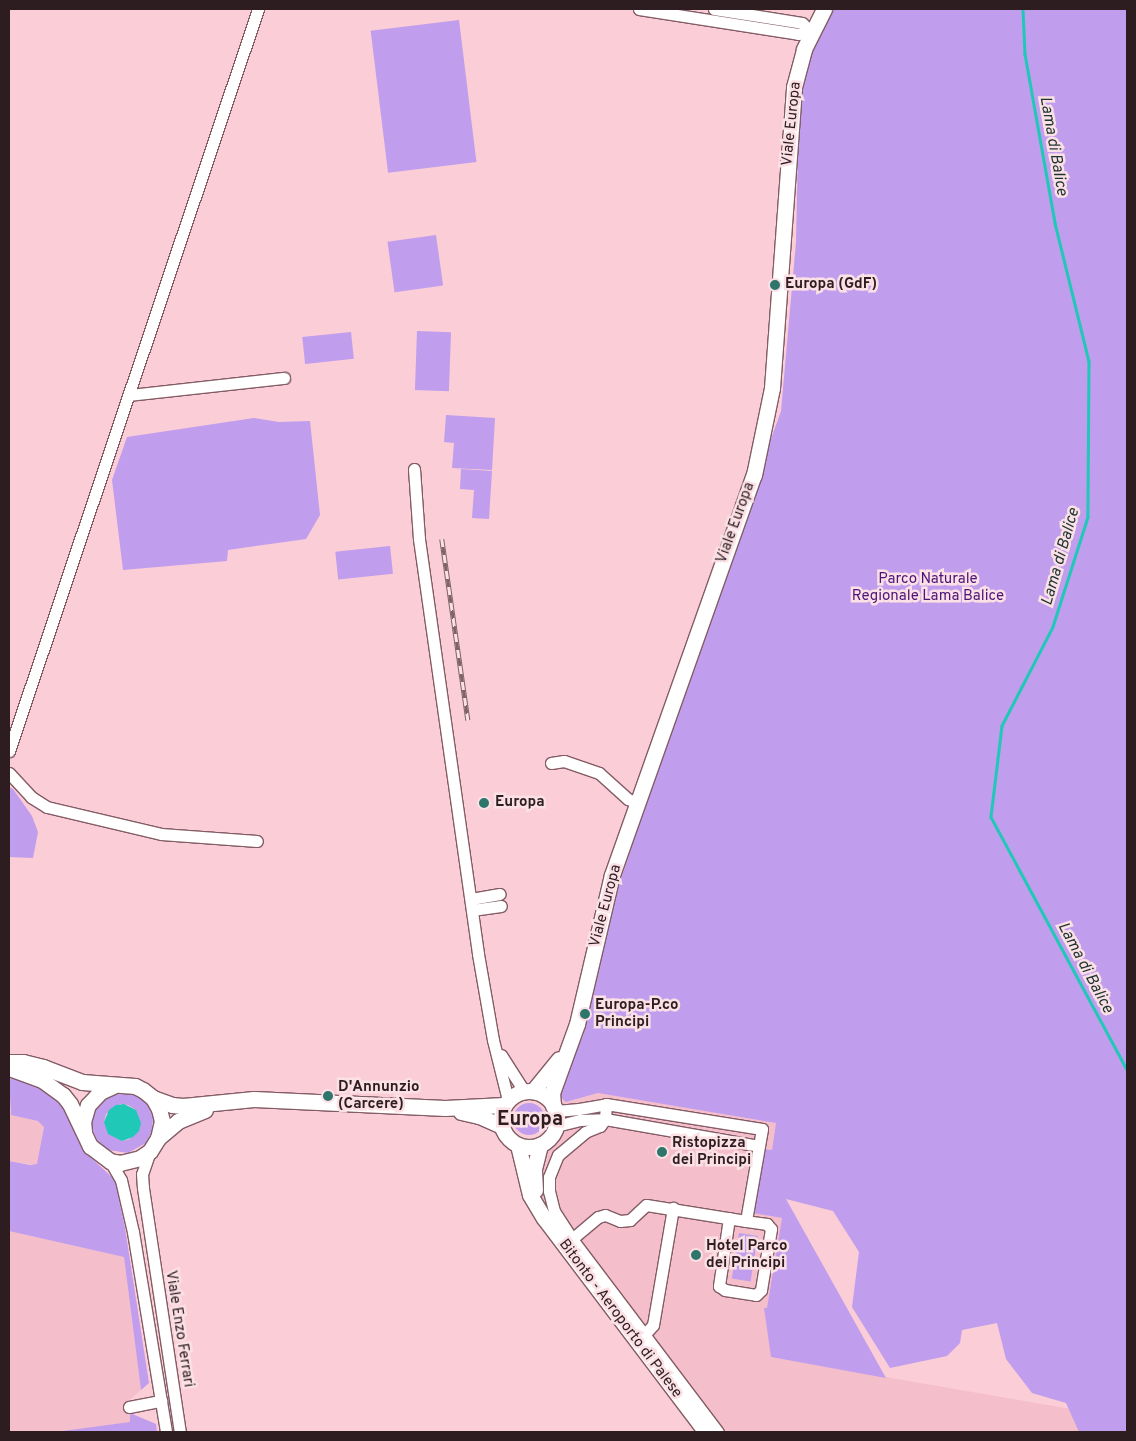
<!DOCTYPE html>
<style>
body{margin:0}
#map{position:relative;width:1136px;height:1441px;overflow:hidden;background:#facdd7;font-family:Overpass,sans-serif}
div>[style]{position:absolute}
.built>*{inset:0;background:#f4beca}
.green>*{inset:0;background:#c09ded;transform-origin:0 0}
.round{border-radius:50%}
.water>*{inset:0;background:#20c8b7}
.stream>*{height:2.5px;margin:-1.25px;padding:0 1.25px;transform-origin:1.25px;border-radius:1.25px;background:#20c8b7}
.roads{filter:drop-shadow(1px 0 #835c65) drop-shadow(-1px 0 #835c65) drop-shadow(0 1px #835c65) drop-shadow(0 -1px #835c65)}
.minor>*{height:11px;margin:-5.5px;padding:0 5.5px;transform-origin:5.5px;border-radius:5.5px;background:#fff}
.major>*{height:15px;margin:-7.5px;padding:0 7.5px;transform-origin:7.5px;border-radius:7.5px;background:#fff}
.major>.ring{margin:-7.5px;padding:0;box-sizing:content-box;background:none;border:15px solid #fff;border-radius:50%}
.rail>*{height:4.5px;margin-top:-2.25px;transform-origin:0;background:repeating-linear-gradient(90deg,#fbe0e5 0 8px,#7e6369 0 16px);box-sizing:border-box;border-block:1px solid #7e6369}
.dots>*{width:14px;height:14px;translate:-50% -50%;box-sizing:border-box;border:2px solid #fbe0e5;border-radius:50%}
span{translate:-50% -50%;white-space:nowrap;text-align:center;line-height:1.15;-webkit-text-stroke:5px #fbe0e5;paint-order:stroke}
.street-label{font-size:15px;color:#2d1d21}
.poi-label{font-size:15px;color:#2d1d21;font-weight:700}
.left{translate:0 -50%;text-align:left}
.park-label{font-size:15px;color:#4c147a}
.water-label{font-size:16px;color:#1c3431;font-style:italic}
.district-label{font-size:20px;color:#2d1d21;font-weight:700}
.frame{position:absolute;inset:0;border:10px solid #2d1d21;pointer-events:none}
</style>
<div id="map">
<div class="built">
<i style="clip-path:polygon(598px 1093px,776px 1123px,772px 1150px,764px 1149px,753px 1213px,783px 1218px,767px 1308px,765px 1308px,771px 1357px,1082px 1411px,1088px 1432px,713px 1432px,563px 1235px,541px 1200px,537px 1172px,546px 1148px,552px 1144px,564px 1126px,560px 1101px,568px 1102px)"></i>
<i style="clip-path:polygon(9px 1109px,11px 1115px,38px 1121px,44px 1125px,38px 1162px,35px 1165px,9px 1161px)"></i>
<i style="clip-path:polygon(9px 1231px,124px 1257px,141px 1390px,128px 1401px,131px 1422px,55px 1432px,9px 1432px)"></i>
</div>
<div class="green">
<i style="clip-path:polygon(834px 9px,1127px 9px,1127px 1432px,1079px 1432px,1066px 1403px,1032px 1393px,1006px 1359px,997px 1323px,962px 1330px,960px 1343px,947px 1356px,890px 1368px,852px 1307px,859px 1252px,833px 1211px,786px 1199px,886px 1378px,771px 1357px,764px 1308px,767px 1308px,782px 1218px,753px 1213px,764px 1149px,772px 1150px,776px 1123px,598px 1093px,566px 1102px,563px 1100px,558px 1088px,583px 1036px,618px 887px,669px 738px,692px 659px,781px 411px,796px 242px,799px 99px,817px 33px)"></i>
<i style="left:459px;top:20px;width:143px;height:89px;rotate:83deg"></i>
<i style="left:436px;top:235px;width:51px;height:49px;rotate:82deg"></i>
<i style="left:417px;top:331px;width:34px;height:59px;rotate:2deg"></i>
<i style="left:351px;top:332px;width:27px;height:49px;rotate:84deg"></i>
<i style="clip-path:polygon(446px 415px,495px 418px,492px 470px,452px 468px,454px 443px,444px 442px)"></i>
<i style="clip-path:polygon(254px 418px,279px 422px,310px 421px,320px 515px,306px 539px,228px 550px,227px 561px,123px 570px,112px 480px,127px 437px)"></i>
<i style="clip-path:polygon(461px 469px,492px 471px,489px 519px,472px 518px,474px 490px,460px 489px)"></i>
<i style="left:390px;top:546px;width:28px;height:55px;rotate:84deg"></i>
<i style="clip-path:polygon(9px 787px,13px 789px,32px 816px,38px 832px,33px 858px,9px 857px)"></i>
<i style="clip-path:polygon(9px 1078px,34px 1083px,55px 1095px,71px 1118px,85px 1152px,115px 1180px,125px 1228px,149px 1383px,141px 1390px,124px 1257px,9px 1231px,9px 1161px,30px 1165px,37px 1164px,44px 1127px,38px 1121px,11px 1115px)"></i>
<i style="clip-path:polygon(evenodd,117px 1092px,137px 1095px,148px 1105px,153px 1118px,152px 1131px,146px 1143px,128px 1153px,108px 1150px,98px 1141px,92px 1129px,92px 1115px,97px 1105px,106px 1096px,117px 1092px,120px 1104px,128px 1105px,136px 1110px,130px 1139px,122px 1141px,104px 1122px,106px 1114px,120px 1104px)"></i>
<i class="round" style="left:513px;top:1103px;width:32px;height:32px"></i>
<i style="left:739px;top:1233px;width:19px;height:46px;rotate:9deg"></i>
<i style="clip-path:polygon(130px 1413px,156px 1424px,157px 1432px,55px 1432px,130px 1422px)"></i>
</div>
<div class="water">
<i style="clip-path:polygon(124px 1104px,136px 1110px,141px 1123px,139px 1131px,133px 1137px,122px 1141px,108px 1134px,104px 1122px,109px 1110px,116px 1105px)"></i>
</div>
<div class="stream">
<i style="left:1023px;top:9px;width:45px;rotate:87.5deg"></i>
<i style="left:1025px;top:54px;width:172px;rotate:79.9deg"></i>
<i style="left:1055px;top:223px;width:142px;rotate:76.2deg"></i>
<i style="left:1089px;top:361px;width:156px;rotate:90.4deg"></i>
<i style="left:1088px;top:517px;width:115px;rotate:107.7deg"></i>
<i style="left:1053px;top:627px;width:111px;rotate:117.3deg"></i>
<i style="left:1002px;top:726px;width:92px;rotate:96.9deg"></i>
<i style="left:991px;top:817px;width:287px;rotate:61.7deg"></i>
</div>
<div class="roads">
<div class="minor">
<i style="left:639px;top:9px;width:161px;rotate:8.9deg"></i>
<i style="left:798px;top:34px;width:13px;rotate:-9deg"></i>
<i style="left:714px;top:9px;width:89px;rotate:9deg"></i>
<i style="left:802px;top:23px;width:13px;rotate:45deg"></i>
<i style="left:129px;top:395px;width:156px;rotate:-6.3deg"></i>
<i style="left:414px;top:469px;width:70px;rotate:85.9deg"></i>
<i style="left:419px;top:539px;width:419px;rotate:81.9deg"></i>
<i style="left:478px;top:954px;width:87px;rotate:80.1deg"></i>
<i style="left:493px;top:1040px;width:62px;rotate:76deg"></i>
<i style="left:9px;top:751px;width:783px;rotate:-71.45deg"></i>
<i style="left:551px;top:763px;width:13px;rotate:-9deg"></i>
<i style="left:564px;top:761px;width:37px;rotate:19deg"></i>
<i style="left:599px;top:773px;width:39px;rotate:42deg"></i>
<i style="left:628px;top:799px;width:10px;rotate:24deg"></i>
<i style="left:9px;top:773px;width:33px;rotate:47deg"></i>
<i style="left:31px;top:797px;width:19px;rotate:32deg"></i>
<i style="left:47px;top:807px;width:117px;rotate:13.3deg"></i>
<i style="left:161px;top:834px;width:96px;rotate:4.2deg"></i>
<i style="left:471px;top:899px;width:29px;rotate:-10deg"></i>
<i style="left:472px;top:910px;width:29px;rotate:-8deg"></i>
<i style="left:501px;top:1055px;width:43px;rotate:57.4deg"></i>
<i style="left:556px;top:1111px;width:23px;rotate:-5deg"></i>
<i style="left:579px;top:1109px;width:27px;rotate:-10deg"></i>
<i style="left:606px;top:1104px;width:158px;rotate:9.1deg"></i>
<i style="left:762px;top:1129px;width:93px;rotate:99.9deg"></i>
<i style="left:746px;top:1221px;width:101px;rotate:-170.9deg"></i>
<i style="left:646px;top:1205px;width:22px;rotate:137deg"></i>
<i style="left:630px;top:1220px;width:10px;rotate:174deg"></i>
<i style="left:620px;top:1221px;width:16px;rotate:-158deg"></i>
<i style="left:605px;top:1215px;width:7px;rotate:164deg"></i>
<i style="left:598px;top:1217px;width:34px;rotate:140deg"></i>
<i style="left:572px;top:1239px;width:242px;rotate:52.9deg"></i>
<i style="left:556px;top:1126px;width:25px;rotate:-14deg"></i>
<i style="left:580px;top:1120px;width:25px;rotate:-2deg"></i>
<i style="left:605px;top:1119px;width:156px;rotate:9.9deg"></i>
<i style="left:150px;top:1151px;width:24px;rotate:109deg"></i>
<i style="left:142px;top:1174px;width:14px;rotate:86deg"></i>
<i style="left:143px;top:1188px;width:247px;rotate:81.4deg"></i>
<i style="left:110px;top:1161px;width:22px;rotate:60deg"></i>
<i style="left:121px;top:1180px;width:53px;rotate:77deg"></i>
<i style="left:133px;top:1232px;width:203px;rotate:80.6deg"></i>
<i style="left:729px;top:1218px;width:69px;rotate:98.4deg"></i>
<i style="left:719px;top:1286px;width:7px;rotate:34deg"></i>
<i style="left:725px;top:1290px;width:31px;rotate:9deg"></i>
<i style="left:756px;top:1295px;width:7px;rotate:-45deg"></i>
<i style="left:761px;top:1290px;width:62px;rotate:-80.7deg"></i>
<i style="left:771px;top:1229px;width:6px;rotate:-129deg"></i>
<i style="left:767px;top:1224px;width:21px;rotate:-172deg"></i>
<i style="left:576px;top:1245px;width:40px;rotate:-122.9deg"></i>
<i style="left:554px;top:1211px;width:21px;rotate:-104deg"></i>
<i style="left:549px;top:1191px;width:14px;rotate:-90deg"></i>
<i style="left:549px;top:1177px;width:24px;rotate:-68deg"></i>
<i style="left:558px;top:1155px;width:35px;rotate:-40deg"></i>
<i style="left:585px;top:1132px;width:16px;rotate:-22deg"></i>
<i style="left:600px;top:1126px;width:9px;rotate:-54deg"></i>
<i style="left:605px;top:1119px;width:15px;rotate:-86deg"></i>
<i style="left:639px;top:1341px;width:21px;rotate:-49deg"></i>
<i style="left:653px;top:1325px;width:119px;rotate:-80.3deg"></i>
<i style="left:129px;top:1407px;width:33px;rotate:-11deg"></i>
</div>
<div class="major">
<i style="left:9px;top:1062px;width:14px"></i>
<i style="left:23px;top:1062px;width:21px;rotate:14deg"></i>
<i style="left:43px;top:1067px;width:42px;rotate:21deg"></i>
<i style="left:82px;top:1082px;width:53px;rotate:4.3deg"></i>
<i style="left:135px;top:1086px;width:9px;rotate:27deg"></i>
<i style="left:143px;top:1090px;width:13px;rotate:39deg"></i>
<i style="left:153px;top:1098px;width:13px;rotate:61deg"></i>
<i style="left:159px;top:1109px;width:12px;rotate:76deg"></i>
<i style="left:162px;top:1121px;width:17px;rotate:103deg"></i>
<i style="left:9px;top:1068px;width:35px;rotate:20deg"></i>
<i style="left:42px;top:1080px;width:26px;rotate:36deg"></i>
<i style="left:63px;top:1095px;width:11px;rotate:52deg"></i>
<i style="left:70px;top:1104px;width:47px;rotate:64.5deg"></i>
<i style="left:90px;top:1146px;width:25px;rotate:37deg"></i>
<i style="left:110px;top:1161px;width:10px;rotate:11deg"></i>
<i style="left:120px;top:1163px;width:21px;rotate:-14deg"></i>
<i style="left:140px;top:1158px;width:12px;rotate:-35deg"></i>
<i style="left:150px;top:1151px;width:15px;rotate:-58deg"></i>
<i style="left:158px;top:1138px;width:26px;rotate:-40deg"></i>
<i style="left:178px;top:1121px;width:29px;rotate:-22deg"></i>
<i class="ring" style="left:501px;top:1091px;width:41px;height:41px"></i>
<i style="left:533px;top:1091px;width:41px;rotate:-50.9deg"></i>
<i style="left:153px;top:1098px;width:20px;rotate:20deg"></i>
<i style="left:172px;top:1105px;width:11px;rotate:5deg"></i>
<i style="left:183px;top:1106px;width:71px;rotate:-5.6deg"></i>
<i style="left:254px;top:1099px;width:191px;rotate:2.7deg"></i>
<i style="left:445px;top:1108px;width:59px;rotate:-2.9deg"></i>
<i style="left:553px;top:1106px;width:13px;rotate:-94deg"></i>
<i style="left:552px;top:1093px;width:73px;rotate:-70.1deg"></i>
<i style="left:577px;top:1024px;width:153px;rotate:-76.8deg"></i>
<i style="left:612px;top:875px;width:424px;rotate:-70.5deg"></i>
<i style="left:754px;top:475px;width:89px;rotate:-78.3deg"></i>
<i style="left:772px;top:388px;width:302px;rotate:-85.8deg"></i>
<i style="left:794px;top:87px;width:39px;rotate:-75deg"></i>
<i style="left:804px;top:49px;width:45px;rotate:-63.4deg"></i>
<i style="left:461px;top:1112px;width:18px;rotate:13deg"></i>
<i style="left:479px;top:1116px;width:24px;rotate:24deg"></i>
<i style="left:84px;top:1131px;width:9px;rotate:-96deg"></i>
<i style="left:83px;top:1122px;width:18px;rotate:-74deg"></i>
<i style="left:88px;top:1105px;width:18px;rotate:-47deg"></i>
<i style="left:100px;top:1092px;width:14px;rotate:-25deg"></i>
<i style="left:518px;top:1145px;width:51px;rotate:76.5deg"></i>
<i style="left:530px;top:1195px;width:27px;rotate:59deg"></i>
<i style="left:544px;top:1218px;width:268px;rotate:52.9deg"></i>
<i style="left:535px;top:1190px;width:21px;rotate:-93deg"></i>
<i style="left:534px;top:1169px;width:25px;rotate:-76deg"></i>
</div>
</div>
<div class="rail">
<i style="left:442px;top:539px;width:183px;rotate:81.8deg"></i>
</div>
<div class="dots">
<i style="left:775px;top:285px;background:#2e756c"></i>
<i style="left:484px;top:803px;background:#2e756c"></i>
<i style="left:585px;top:1014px;background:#2e756c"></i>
<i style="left:328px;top:1096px;background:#2e756c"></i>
<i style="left:662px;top:1152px;background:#2e756c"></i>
<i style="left:696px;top:1255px;background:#2e756c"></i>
</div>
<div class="street-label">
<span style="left:792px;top:124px;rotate:-84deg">Viale Europa</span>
<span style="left:736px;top:523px;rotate:-70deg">Viale Europa</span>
<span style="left:606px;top:906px;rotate:-75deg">Viale Europa</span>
<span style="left:620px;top:1319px;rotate:53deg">Bitonto - Aeroporto di Palese</span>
<span style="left:179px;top:1329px;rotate:81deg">Viale Enzo Ferrari</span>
</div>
<div class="poi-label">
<span class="left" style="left:785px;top:285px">Europa (GdF)</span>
<span class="left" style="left:495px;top:803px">Europa</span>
<span class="left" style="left:595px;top:1014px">Europa-P.co<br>Principi</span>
<span class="left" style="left:338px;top:1096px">D'Annunzio<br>(Carcere)</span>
<span class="left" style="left:672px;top:1152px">Ristopizza<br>dei Principi</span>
<span class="left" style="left:706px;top:1255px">Hotel Parco<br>dei Principi</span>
</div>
<div class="park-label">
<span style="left:928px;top:588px">Parco Naturale<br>Regionale Lama Balice</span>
</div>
<div class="water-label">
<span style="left:1053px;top:146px;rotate:80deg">Lama di Balice</span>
<span style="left:1061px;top:557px;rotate:-74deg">Lama di Balice</span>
<span style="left:1085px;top:968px;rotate:62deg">Lama di Balice</span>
</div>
<div class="district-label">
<span style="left:530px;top:1120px">Europa</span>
</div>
<div class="frame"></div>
</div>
